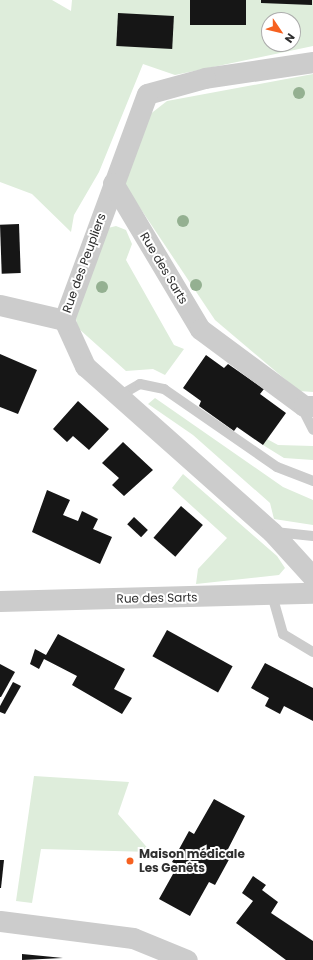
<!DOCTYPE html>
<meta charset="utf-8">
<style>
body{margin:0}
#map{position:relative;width:313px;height:960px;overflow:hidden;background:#fff;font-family:Poppins,sans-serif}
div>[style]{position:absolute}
.green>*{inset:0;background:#deeddb}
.building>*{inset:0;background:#161616;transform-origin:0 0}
.service>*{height:10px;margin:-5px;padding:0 5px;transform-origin:5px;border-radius:5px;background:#ccc}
.minor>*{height:21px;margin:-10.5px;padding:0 10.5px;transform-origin:10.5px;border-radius:10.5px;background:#ccc}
.trees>*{width:12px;height:12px;margin:-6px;border-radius:50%;background:#94b091}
.dots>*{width:11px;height:11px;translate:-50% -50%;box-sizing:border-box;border:2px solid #fff;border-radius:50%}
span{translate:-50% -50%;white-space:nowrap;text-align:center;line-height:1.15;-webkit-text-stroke:4px #fff;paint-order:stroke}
.street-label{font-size:12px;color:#2f2f2f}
.poi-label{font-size:12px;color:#2f2f2f;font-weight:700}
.left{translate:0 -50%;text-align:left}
.north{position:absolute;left:261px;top:12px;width:40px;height:40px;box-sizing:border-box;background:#fff;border:1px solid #acacac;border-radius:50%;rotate:125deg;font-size:11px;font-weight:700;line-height:16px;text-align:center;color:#2f2f2f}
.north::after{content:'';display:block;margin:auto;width:14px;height:18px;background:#f66120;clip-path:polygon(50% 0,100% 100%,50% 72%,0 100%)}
</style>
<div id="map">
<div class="green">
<i style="clip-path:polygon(evenodd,0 0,52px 0,71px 11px,72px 0,313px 0,313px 46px,175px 75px,143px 64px,99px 172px,74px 215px,71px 232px,32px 194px,0 182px,0 0,269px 20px,293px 20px,293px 44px,269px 44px,269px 20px)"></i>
<i style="clip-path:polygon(313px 74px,313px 392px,299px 391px,215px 320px,122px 181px,135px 126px,167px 101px)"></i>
<i style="clip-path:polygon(116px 226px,126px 230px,132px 244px,126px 260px,174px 345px,184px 349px,165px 375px,153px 369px,126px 371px,78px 328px,75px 315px,108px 228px)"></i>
<i style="clip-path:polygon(155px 398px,283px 487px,313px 500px,313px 525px,274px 519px,270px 503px,193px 435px,148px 404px)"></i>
<i style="clip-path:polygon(267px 439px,278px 445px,313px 446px,313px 460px,284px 458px,263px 445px)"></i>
<i style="clip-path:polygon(183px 474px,277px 556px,285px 568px,279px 575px,196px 584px,198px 569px,227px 538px,172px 488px)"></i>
<i style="clip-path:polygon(34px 776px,129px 782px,118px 814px,151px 852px,41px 849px,32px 903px,16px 901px)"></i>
</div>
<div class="building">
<i style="left:190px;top:0;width:56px;height:25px"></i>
<i style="clip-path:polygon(261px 0,312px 0,312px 5px,261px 3px)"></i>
<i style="left:118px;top:13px;width:56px;height:33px;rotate:3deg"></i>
<i style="left:19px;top:224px;width:49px;height:19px;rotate:88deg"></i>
<i style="clip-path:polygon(0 354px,37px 370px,18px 414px,0 407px)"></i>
<i style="clip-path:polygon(206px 355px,224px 368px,228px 364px,264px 389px,260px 394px,286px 413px,263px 445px,237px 427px,234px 431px,199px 406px,201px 401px,183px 388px)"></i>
<i style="clip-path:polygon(78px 401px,109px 429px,89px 450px,73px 436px,67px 442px,53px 429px)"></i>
<i style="clip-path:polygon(123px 442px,153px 470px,124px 496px,112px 485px,119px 478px,102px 463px)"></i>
<i style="clip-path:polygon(47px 490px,70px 500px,63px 515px,78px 521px,82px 511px,98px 519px,93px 529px,112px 537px,100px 564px,32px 532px)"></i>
<i style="left:181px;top:506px;width:29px;height:42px;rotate:41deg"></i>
<i style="left:134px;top:517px;width:19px;height:10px;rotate:43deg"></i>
<i style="left:167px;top:630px;width:75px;height:30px;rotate:29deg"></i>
<i style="clip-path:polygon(58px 634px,125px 669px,114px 689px,132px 698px,122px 714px,72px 685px,77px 676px,44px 659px,39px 669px,30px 664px,35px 649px,46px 655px)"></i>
<i style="clip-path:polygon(265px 663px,313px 688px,313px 721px,284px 706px,280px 714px,265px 706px,269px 698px,251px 688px)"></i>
<i style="clip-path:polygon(0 664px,15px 672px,1px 697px,0 697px)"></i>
<i style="clip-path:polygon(13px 682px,21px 686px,5px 714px,0 712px,0 706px)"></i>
<i style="clip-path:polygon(214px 799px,245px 816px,227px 851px,232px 854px,215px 885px,209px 882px,190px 916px,159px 899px,178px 865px,172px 862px,189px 831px,194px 834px)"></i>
<i style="clip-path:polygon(0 860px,4px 860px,1px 888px,0 888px)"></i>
<i style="clip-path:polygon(253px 876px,266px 885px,262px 890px,278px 902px,271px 913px,313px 941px,313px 960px,286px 960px,236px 923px,253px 901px,242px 893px)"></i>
<i style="clip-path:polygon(22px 954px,43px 956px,63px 958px,22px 960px)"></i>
</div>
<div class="service">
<i style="left:119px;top:396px;width:24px;rotate:-30deg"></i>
<i style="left:140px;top:384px;width:25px;rotate:12deg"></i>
<i style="left:164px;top:389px;width:137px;rotate:34.6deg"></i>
<i style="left:277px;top:467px;width:39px;rotate:21deg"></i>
<i style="left:300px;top:404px;width:29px;rotate:63deg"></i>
<i style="left:275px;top:532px;width:38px;rotate:6deg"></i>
<i style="left:272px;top:595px;width:41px;rotate:74.2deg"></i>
<i style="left:283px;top:634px;width:35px;rotate:31deg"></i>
</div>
<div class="minor">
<i style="left:313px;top:62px;width:109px;rotate:171.6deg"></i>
<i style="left:205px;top:78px;width:60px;rotate:164.6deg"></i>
<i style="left:147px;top:94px;width:241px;rotate:110.2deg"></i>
<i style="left:64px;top:320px;width:51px;rotate:65.5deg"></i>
<i style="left:85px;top:366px;width:250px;rotate:41.6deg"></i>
<i style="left:272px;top:532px;width:61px;rotate:47.7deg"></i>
<i style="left:113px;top:183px;width:170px;rotate:59.2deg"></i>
<i style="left:200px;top:329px;width:129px;rotate:36.5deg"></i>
<i style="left:304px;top:406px;width:9px"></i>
<i style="left:0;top:305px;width:66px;rotate:13.2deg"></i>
<i style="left:0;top:601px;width:313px;rotate:-1.5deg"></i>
<i style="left:0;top:921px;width:134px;rotate:7.3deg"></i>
<i style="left:133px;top:938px;width:58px;rotate:22.2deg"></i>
</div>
<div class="trees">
<i style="left:299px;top:93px"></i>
<i style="left:183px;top:221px"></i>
<i style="left:196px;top:285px"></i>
<i style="left:102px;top:287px"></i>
</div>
<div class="dots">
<i style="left:130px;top:861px;background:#f66120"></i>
</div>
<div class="street-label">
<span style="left:84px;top:263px;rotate:-70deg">Rue des Peupliers</span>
<span style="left:164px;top:268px;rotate:59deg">Rue des Sarts</span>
<span style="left:157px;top:598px;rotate:-1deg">Rue des Sarts</span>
</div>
<div class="poi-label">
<span class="left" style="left:139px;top:861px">Maison médicale<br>Les Genêts</span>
</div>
<div class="north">N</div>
</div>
